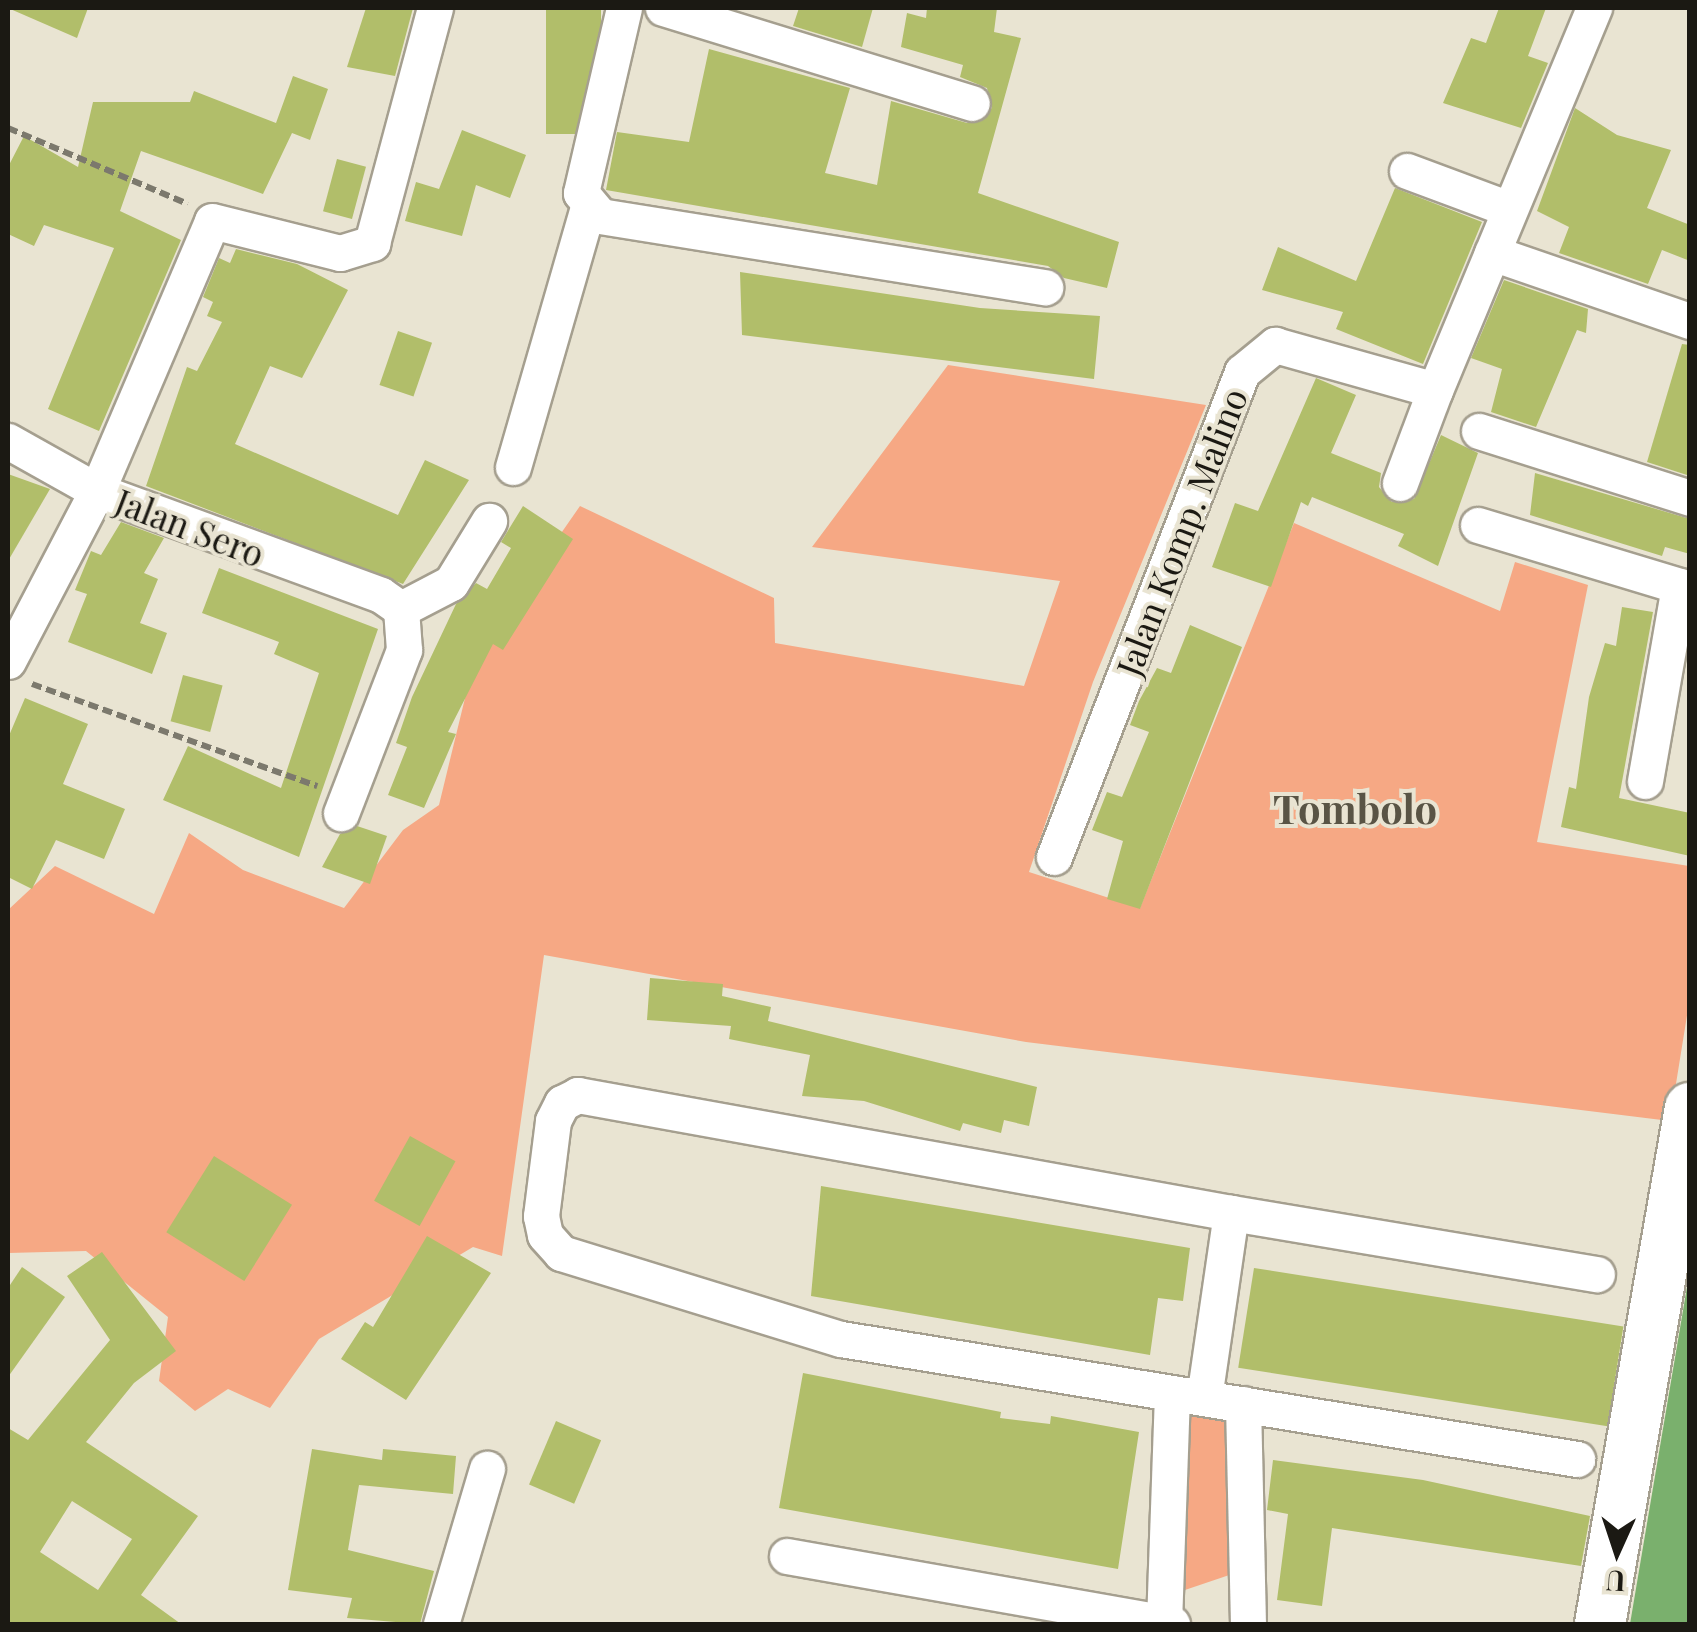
<!DOCTYPE html>
<style>
body{margin:0}
#map{position:relative;width:1697px;height:1632px;overflow:hidden;background:#e9e4d2;font-family:"Playfair Display",serif}
div>[style]{position:absolute}
.green>*{inset:0;background:#f6a884}
.water>*{inset:0;background:#7ab06d}
.building>*{inset:0;background:#b1be6a;transform-origin:0 0}
.path>*{height:6px;margin-top:-3px;transform-origin:0;background:repeating-linear-gradient(90deg,#7c796d 0 10px,transparent 0 15px)}
.roads{filter:drop-shadow(2px 0 #a59f8f) drop-shadow(-2px 0 #a59f8f) drop-shadow(0 2px #a59f8f) drop-shadow(0 -2px #a59f8f)}
.street>*{height:35px;margin:-17.5px;padding:0 17.5px;transform-origin:17.5px;border-radius:17.5px;background:#fff}
.secondary>*{height:50px;margin:-25px;padding:0 25px;transform-origin:25px;border-radius:25px;background:#fff}
span{translate:-50% -50%;white-space:nowrap;text-align:center;line-height:1.15;-webkit-text-stroke:8px #e9e4d2;paint-order:stroke}
.street-label{font-size:35px;color:#1b1913}
.quarter-label{font-size:40px;color:#595445;font-weight:700}
.frame{position:absolute;inset:0;border:10px solid #1b1913;pointer-events:none}
.north{position:absolute;left:1567px;top:1502px;width:100px;height:100px;-webkit-text-stroke:8px #e9e4d2;paint-order:stroke;rotate:183deg;font-size:28px;font-weight:700;line-height:40px;text-align:center;color:#1b1913}
.north::after{content:'';display:block;margin:auto;width:35px;height:45px;background:#1b1913;clip-path:polygon(50% 0,100% 100%,50% 72%,0 100%)}
</style>
<div id="map">
<div class="green">
<i style="clip-path:polygon(948px 365px,1206px 405px,1093px 682px,1029px 872px,1140px 908px,1294px 523px,1500px 611px,1515px 562px,1588px 585px,1537px 842px,1689px 866px,1689px 1003px,1670px 1121px,1026px 1042px,544px 955px,502px 1256px,473px 1247px,319px 1339px,270px 1408px,228px 1389px,195px 1411px,159px 1381px,168px 1317px,86px 1251px,8px 1253px,8px 910px,55px 866px,154px 914px,189px 833px,243px 870px,344px 908px,403px 830px,439px 805px,475px 657px,580px 506px,774px 598px,775px 643px,1024px 686px,1060px 581px,812px 547px)"></i>
<i style="clip-path:polygon(1184px 1402px,1258px 1422px,1250px 1568px,1182px 1591px)"></i>
</div>
<div class="water">
<i style="clip-path:polygon(1689px 1275px,1689px 1624px,1630px 1624px)"></i>
</div>
<div class="building">
<i style="clip-path:polygon(8px 8px,88px 8px,77px 38px)"></i>
<i style="clip-path:polygon(366px 8px,413px 8px,395px 76px,347px 67px)"></i>
<i style="left:546px;top:8px;width:55px;height:126px"></i>
<i style="clip-path:polygon(799px 8px,873px 8px,862px 47px,793px 26px)"></i>
<i style="clip-path:polygon(927px 8px,997px 8px,994px 32px,1021px 38px,978px 193px,1119px 242px,1107px 288px,1064px 278px,1048px 266px,606px 190px,617px 132px,689px 142px,709px 49px,850px 88px,825px 173px,877px 185px,891px 101px,967px 123px,992px 108px,987px 88px,960px 77px,963px 65px,901px 47px,907px 13px,926px 18px)"></i>
<i style="clip-path:polygon(1499px 8px,1546px 8px,1528px 56px,1548px 63px,1521px 128px,1443px 103px,1471px 38px,1486px 43px)"></i>
<i style="clip-path:polygon(293px 76px,328px 89px,310px 140px,292px 133px,263px 194px,141px 151px,120px 211px,181px 240px,99px 431px,48px 409px,114px 248px,44px 225px,34px 246px,8px 234px,8px 167px,24px 136px,78px 167px,93px 102px,190px 102px,194px 91px,276px 123px)"></i>
<i style="clip-path:polygon(1575px 108px,1617px 135px,1671px 150px,1647px 208px,1690px 225px,1690px 261px,1662px 250px,1648px 284px,1559px 253px,1569px 227px,1537px 211px)"></i>
<i style="clip-path:polygon(462px 130px,526px 155px,510px 198px,476px 185px,462px 236px,405px 221px,416px 182px,439px 189px)"></i>
<i style="left:337px;top:159px;width:30px;height:54px;rotate:15deg"></i>
<i style="clip-path:polygon(1395px 188px,1482px 222px,1423px 364px,1336px 329px,1343px 312px,1262px 290px,1278px 247px,1356px 281px)"></i>
<i style="clip-path:polygon(236px 249px,297px 264px,348px 290px,302px 378px,270px 366px,235px 444px,398px 515px,425px 460px,469px 480px,403px 584px,146px 486px,187px 367px,197px 371px,222px 322px,207px 316px,213px 302px,203px 297px,219px 258px,230px 263px)"></i>
<i style="clip-path:polygon(740px 272px,980px 308px,1100px 316px,1094px 379px,742px 335px)"></i>
<i style="clip-path:polygon(1504px 280px,1588px 309px,1586px 333px,1577px 330px,1536px 427px,1491px 412px,1502px 369px,1471px 358px)"></i>
<i style="left:398px;top:331px;width:36px;height:57px;rotate:19deg"></i>
<i style="clip-path:polygon(1682px 344px,1690px 345px,1690px 476px,1647px 462px)"></i>
<i style="clip-path:polygon(1316px 378px,1356px 395px,1331px 453px,1381px 473px,1379px 487px,1392px 502px,1414px 499px,1441px 435px,1478px 453px,1438px 566px,1398px 546px,1404px 534px,1312px 497px,1308px 506px,1301px 502px,1271px 587px,1212px 567px,1235px 503px,1258px 511px)"></i>
<i style="clip-path:polygon(1535px 473px,1690px 519px,1690px 554px,1665px 547px,1662px 556px,1530px 515px)"></i>
<i style="clip-path:polygon(8px 474px,50px 489px,8px 561px)"></i>
<i style="clip-path:polygon(523px 506px,573px 539px,503px 650px,493px 644px,448px 732px,456px 734px,424px 808px,388px 795px,407px 747px,396px 743px,412px 697px,456px 604px,476px 583px,487px 589px,511px 548px,501px 542px)"></i>
<i style="clip-path:polygon(121px 522px,164px 538px,144px 573px,158px 579px,140px 623px,167px 633px,152px 674px,68px 642px,87px 594px,75px 590px,91px 551px,101px 555px)"></i>
<i style="clip-path:polygon(219px 568px,378px 629px,299px 857px,163px 800px,188px 746px,281px 788px,319px 673px,274px 654px,279px 642px,202px 613px)"></i>
<i style="clip-path:polygon(1622px 607px,1653px 612px,1619px 798px,1690px 813px,1690px 856px,1561px 827px,1569px 787px,1576px 789px,1589px 697px,1605px 643px,1616px 646px)"></i>
<i style="clip-path:polygon(1190px 625px,1242px 647px,1140px 909px,1107px 899px,1123px 841px,1092px 830px,1107px 792px,1122px 797px,1149px 732px,1130px 725px,1139px 701px,1157px 668px,1171px 673px)"></i>
<i style="left:183px;top:675px;width:41px;height:48px;rotate:15deg"></i>
<i style="clip-path:polygon(25px 698px,88px 724px,63px 784px,125px 809px,104px 859px,56px 840px,32px 889px,8px 877px,8px 738px)"></i>
<i style="clip-path:polygon(357px 826px,387px 836px,370px 884px,322px 867px,340px 834px)"></i>
<i style="clip-path:polygon(650px 978px,723px 984px,722px 996px,771px 1007px,768px 1021px,1037px 1087px,1029px 1126px,1004px 1120px,1001px 1133px,963px 1123px,960px 1131px,864px 1101px,802px 1096px,810px 1055px,729px 1039px,731px 1026px,647px 1020px)"></i>
<i style="left:410px;top:1136px;width:52px;height:74px;rotate:29deg"></i>
<i style="left:214px;top:1156px;width:92px;height:90px;rotate:32deg"></i>
<i style="clip-path:polygon(821px 1186px,1190px 1248px,1183px 1301px,1158px 1298px,1150px 1355px,811px 1296px)"></i>
<i style="clip-path:polygon(427px 1236px,491px 1273px,406px 1400px,341px 1359px,365px 1322px,373px 1327px)"></i>
<i style="clip-path:polygon(evenodd,102px 1252px,176px 1351px,134px 1383px,86px 1442px,198px 1516px,141px 1595px,181px 1624px,8px 1624px,8px 1428px,28px 1440px,110px 1340px,67px 1276px,102px 1252px,72px 1501px,132px 1539px,98px 1590px,40px 1552px,72px 1501px)"></i>
<i style="clip-path:polygon(22px 1267px,65px 1297px,8px 1377px,8px 1288px)"></i>
<i style="left:1254px;top:1268px;width:374px;height:101px;rotate:9deg"></i>
<i style="clip-path:polygon(803px 1373px,1001px 1412px,1000px 1418px,1050px 1424px,1051px 1416px,1139px 1432px,1118px 1569px,779px 1508px)"></i>
<i style="left:556px;top:1421px;width:49px;height:69px;rotate:23deg"></i>
<i style="clip-path:polygon(312px 1449px,382px 1460px,383px 1449px,456px 1456px,453px 1494px,359px 1485px,348px 1550px,434px 1571px,420px 1624px,347px 1618px,352px 1598px,288px 1590px)"></i>
<i style="clip-path:polygon(1273px 1460px,1423px 1480px,1590px 1516px,1581px 1566px,1332px 1528px,1322px 1606px,1277px 1600px,1288px 1514px,1267px 1510px)"></i>
</div>
<div class="path">
<i style="left:8px;top:128px;width:195px;rotate:22.9deg"></i>
<i style="left:32px;top:684px;width:303px;rotate:19.7deg"></i>
</div>
<div class="roads">
<div class="street">
<i style="left:624px;top:8px;width:190px;rotate:103.1deg"></i>
<i style="left:581px;top:193px;width:30px;rotate:50deg"></i>
<i style="left:600px;top:216px;width:451px;rotate:9.1deg"></i>
<i style="left:663px;top:8px;width:323px;rotate:17.1deg"></i>
<i style="left:1407px;top:171px;width:109px;rotate:20.4deg"></i>
<i style="left:1492px;top:253px;width:209px;rotate:19deg"></i>
<i style="left:1479px;top:431px;width:221px;rotate:17.6deg"></i>
<i style="left:8px;top:441px;width:102px;rotate:29.3deg"></i>
<i style="left:97px;top:491px;width:302px;rotate:20.1deg"></i>
<i style="left:381px;top:595px;width:24px;rotate:35deg"></i>
<i style="left:401px;top:609px;width:41px;rotate:85.8deg"></i>
<i style="left:404px;top:650px;width:175px;rotate:111.1deg"></i>
<i style="left:513px;top:467px;width:270px;rotate:-73.9deg"></i>
<i style="left:1400px;top:483px;width:99px;rotate:-69.4deg"></i>
<i style="left:1478px;top:525px;width:221px;rotate:16.8deg"></i>
<i style="left:401px;top:609px;width:56px;rotate:-27.5deg"></i>
<i style="left:451px;top:583px;width:73px;rotate:-58.5deg"></i>
<i style="left:8px;top:661px;width:192px;rotate:-62.4deg"></i>
<i style="left:97px;top:491px;width:293px;rotate:-66.9deg"></i>
<i style="left:212px;top:221px;width:132px;rotate:14deg"></i>
<i style="left:340px;top:253px;width:34px;rotate:-17deg"></i>
<i style="left:372px;top:243px;width:243px;rotate:-75deg"></i>
<i style="left:1645px;top:781px;width:198px;rotate:-80.1deg"></i>
<i style="left:1054px;top:857px;width:520px;rotate:-68.81deg"></i>
<i style="left:1242px;top:372px;width:43px;rotate:-39.3deg"></i>
<i style="left:1275px;top:345px;width:166px;rotate:15.7deg"></i>
<i style="left:1435px;top:390px;width:414px;rotate:-67.4deg"></i>
<i style="left:1231px;top:1213px;width:664px;rotate:-169.76deg"></i>
<i style="left:578px;top:1095px;width:18px;rotate:153deg"></i>
<i style="left:562px;top:1103px;width:20px;rotate:117deg"></i>
<i style="left:553px;top:1121px;width:96px;rotate:97.2deg"></i>
<i style="left:541px;top:1216px;width:19px;rotate:78deg"></i>
<i style="left:545px;top:1235px;width:24px;rotate:48deg"></i>
<i style="left:561px;top:1253px;width:293px;rotate:17.1deg"></i>
<i style="left:841px;top:1339px;width:746px;rotate:9.26deg"></i>
<i style="left:1204px;top:1398px;width:187px;rotate:-81.7deg"></i>
<i style="left:1231px;top:1213px;width:371px;rotate:9.5deg"></i>
<i style="left:1243px;top:1404px;width:220px;rotate:88.7deg"></i>
<i style="left:787px;top:1556px;width:391px;rotate:10deg"></i>
<i style="left:1164px;top:1623px;width:230px;rotate:-88deg"></i>
<i style="left:441px;top:1624px;width:162px;rotate:-73.5deg"></i>
</div>
<div class="secondary">
<i style="left:1600px;top:1624px;width:524px;rotate:-80.11deg"></i>
</div>
</div>
<div class="street-label">
<span style="left:190px;top:527px;rotate:21deg">Jalan Sero</span>
<span style="left:1181px;top:532px;rotate:-69deg">Jalan Komp. Malino</span>
</div>
<div class="quarter-label">
<span style="left:1355px;top:808px">Tombolo</span>
</div>
<div class="frame"></div>
<div class="north">U</div>
</div>
